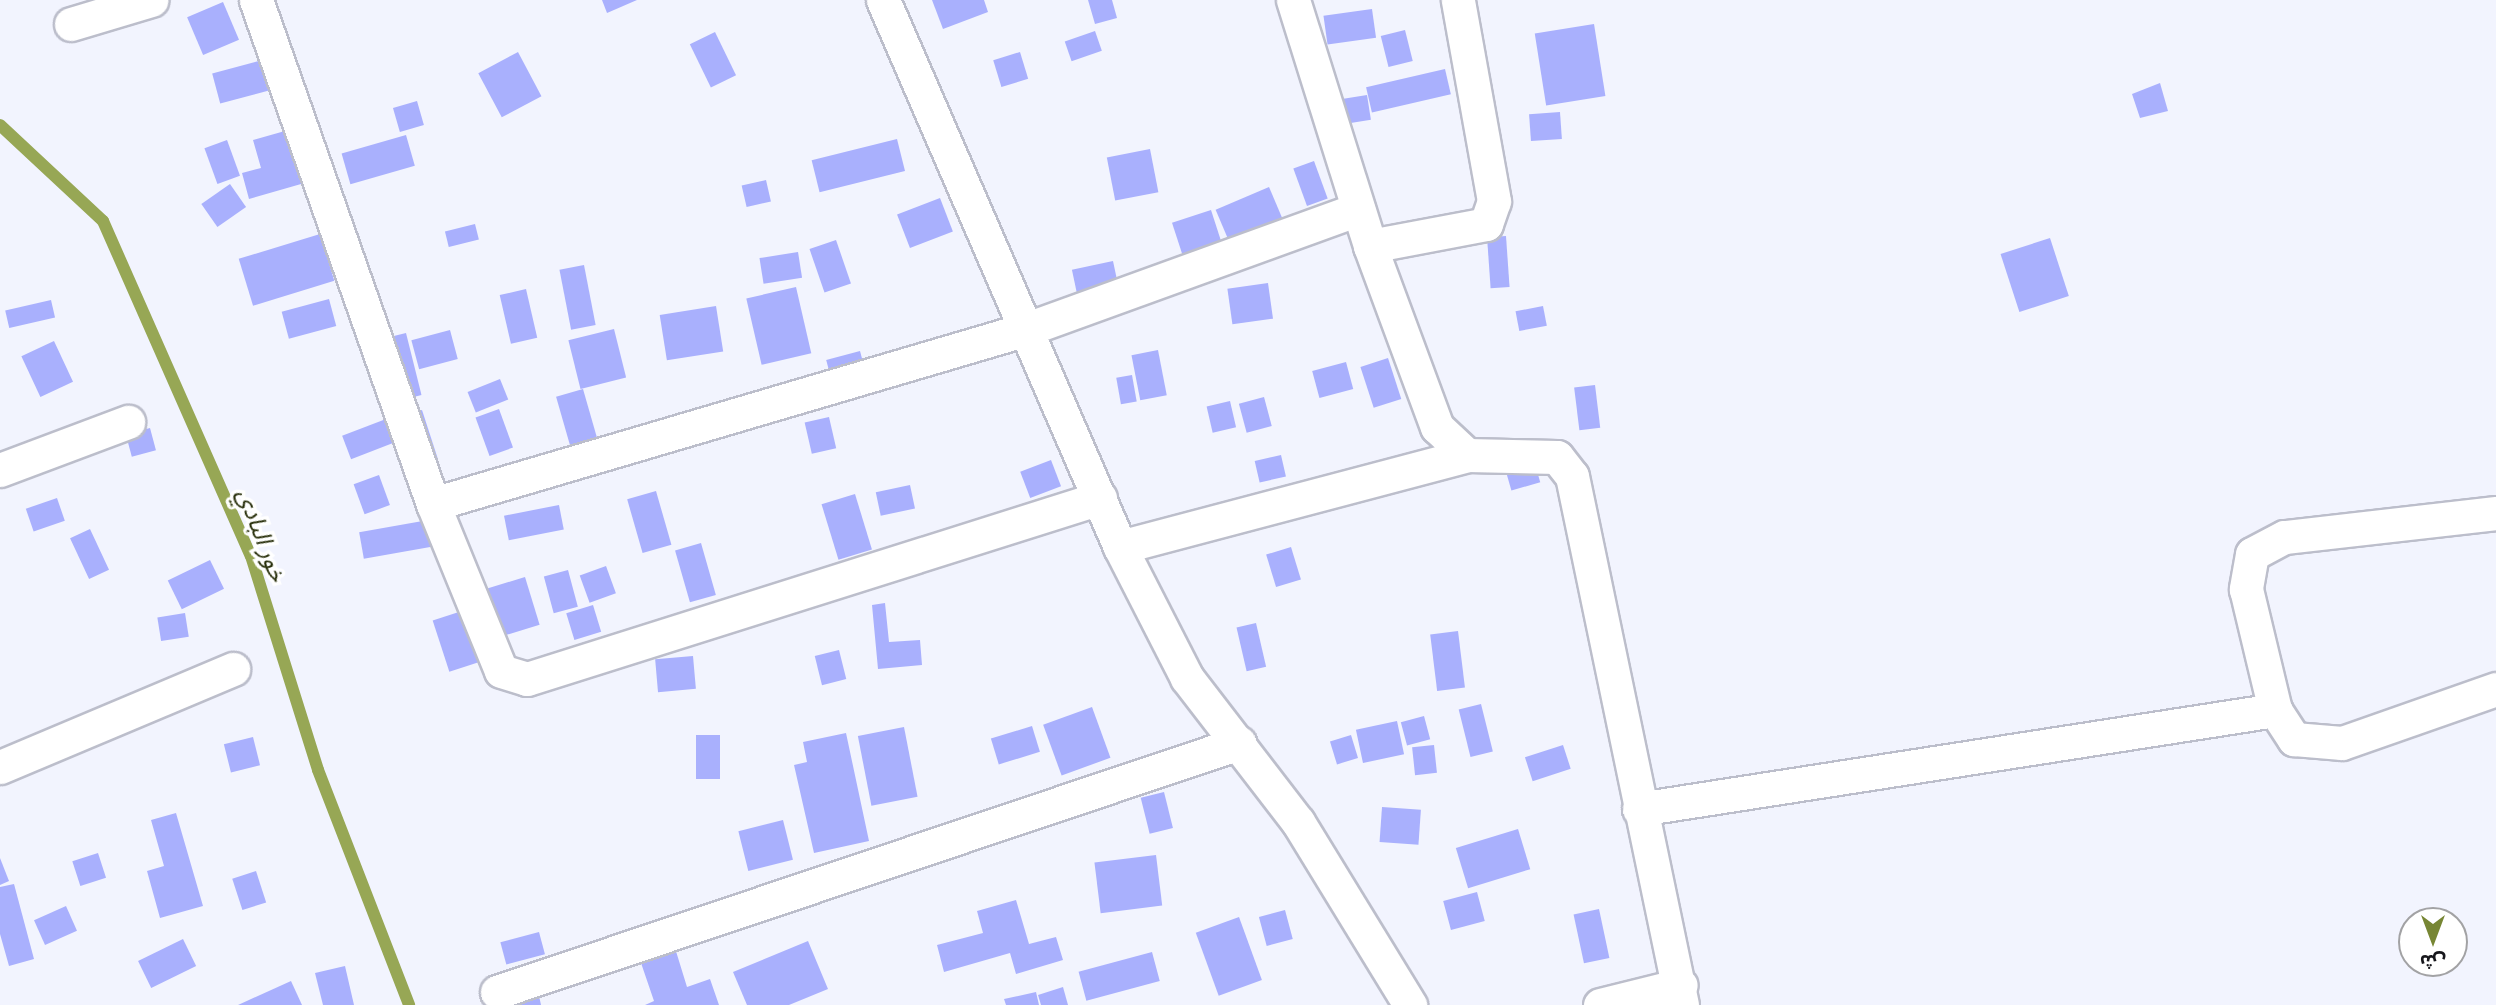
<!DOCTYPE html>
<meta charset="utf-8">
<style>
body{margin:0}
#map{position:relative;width:2496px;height:1005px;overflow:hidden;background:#f2f4fe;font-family:"Space Grotesk","Noto Sans Arabic",sans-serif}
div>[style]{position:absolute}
.stream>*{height:12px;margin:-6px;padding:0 6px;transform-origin:6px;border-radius:6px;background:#97a755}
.building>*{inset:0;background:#a9b0fd;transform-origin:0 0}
.roads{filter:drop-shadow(2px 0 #bcbecb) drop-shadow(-2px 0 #bcbecb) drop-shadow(0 2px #bcbecb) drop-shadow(0 -2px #bcbecb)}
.street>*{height:33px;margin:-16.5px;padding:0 16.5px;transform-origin:16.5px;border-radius:16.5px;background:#fff}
span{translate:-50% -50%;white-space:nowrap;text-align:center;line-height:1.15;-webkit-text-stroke:7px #fff;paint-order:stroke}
.water-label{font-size:24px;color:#282f0b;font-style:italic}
.north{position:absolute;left:2398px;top:907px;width:70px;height:70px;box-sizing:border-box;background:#fff;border:2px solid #a2a2a4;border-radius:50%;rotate:180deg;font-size:19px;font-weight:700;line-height:28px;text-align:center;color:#17171c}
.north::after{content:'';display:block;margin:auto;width:24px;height:32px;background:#778634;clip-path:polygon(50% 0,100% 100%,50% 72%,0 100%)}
</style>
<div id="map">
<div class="stream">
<i style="left:0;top:125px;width:141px;rotate:43deg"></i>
<i style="left:103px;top:221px;width:366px;rotate:66.2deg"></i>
<i style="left:251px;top:556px;width:224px;rotate:72.6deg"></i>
<i style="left:318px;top:770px;width:252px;rotate:68.8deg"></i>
</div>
<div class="building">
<i style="clip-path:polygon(602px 0,637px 0,607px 13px)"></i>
<i style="clip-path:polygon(932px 0,984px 0,988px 12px,943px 29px)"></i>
<i style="clip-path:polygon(1088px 0,1112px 0,1117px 18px,1095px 24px)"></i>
<i style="left:223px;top:2px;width:41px;height:39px;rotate:67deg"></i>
<i style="left:1372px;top:9px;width:29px;height:49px;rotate:82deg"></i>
<i style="left:1594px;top:24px;width:73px;height:60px;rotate:81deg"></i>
<i style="left:1405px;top:30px;width:32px;height:25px;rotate:76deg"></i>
<i style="left:1095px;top:31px;width:21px;height:32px;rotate:71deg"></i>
<i style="left:715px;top:32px;width:48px;height:28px;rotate:64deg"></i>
<i style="left:518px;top:52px;width:50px;height:45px;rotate:62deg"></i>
<i style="left:1020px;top:52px;width:28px;height:28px;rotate:73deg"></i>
<i style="left:274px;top:57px;width:31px;height:64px;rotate:75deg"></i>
<i style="left:1445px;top:69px;width:26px;height:81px;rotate:77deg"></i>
<i style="clip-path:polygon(2160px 83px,2168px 111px,2140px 118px,2132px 94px)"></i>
<i style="left:1367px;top:95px;width:25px;height:30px;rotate:81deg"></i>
<i style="left:417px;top:101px;width:25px;height:25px;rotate:74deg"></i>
<i style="left:1560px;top:112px;width:27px;height:31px;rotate:86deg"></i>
<i style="clip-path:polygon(299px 127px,315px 180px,249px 199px,242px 173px,261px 168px,253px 140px)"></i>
<i style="left:406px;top:135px;width:32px;height:67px;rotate:74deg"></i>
<i style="left:897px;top:139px;width:33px;height:88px;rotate:76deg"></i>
<i style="left:227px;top:140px;width:38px;height:24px;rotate:70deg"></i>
<i style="left:1150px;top:149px;width:44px;height:44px;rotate:79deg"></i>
<i style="left:1314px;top:161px;width:40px;height:22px;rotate:70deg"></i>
<i style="left:766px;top:180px;width:22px;height:25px;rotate:77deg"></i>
<i style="left:230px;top:184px;width:28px;height:35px;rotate:55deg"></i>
<i style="left:1269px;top:187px;width:38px;height:58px;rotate:67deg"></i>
<i style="left:940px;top:198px;width:36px;height:46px;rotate:69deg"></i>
<i style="left:1211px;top:210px;width:38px;height:41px;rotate:72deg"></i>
<i style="left:475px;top:224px;width:16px;height:31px;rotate:76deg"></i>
<i style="left:320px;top:234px;width:49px;height:85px;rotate:73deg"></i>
<i style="left:1506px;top:236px;width:51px;height:19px;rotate:86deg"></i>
<i style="left:2050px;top:238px;width:61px;height:52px;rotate:72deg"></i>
<i style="left:836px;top:240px;width:46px;height:28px;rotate:71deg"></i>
<i style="left:798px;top:252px;width:26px;height:39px;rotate:81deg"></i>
<i style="left:1113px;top:261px;width:25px;height:42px;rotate:78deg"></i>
<i style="left:584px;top:265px;width:61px;height:25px;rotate:79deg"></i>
<i style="left:1268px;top:283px;width:36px;height:41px;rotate:82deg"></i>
<i style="left:796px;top:287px;width:68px;height:51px;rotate:77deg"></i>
<i style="left:526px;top:289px;width:50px;height:27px;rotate:77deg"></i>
<i style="left:329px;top:299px;width:28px;height:49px;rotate:75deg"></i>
<i style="left:51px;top:300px;width:18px;height:47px;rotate:77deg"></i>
<i style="left:716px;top:306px;width:46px;height:57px;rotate:81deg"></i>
<i style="left:1543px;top:306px;width:20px;height:28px;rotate:79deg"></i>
<i style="left:614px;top:329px;width:50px;height:47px;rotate:76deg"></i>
<i style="left:450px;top:330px;width:30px;height:40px;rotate:75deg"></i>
<i style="left:406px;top:333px;width:64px;height:23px;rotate:76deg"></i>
<i style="left:54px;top:341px;width:45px;height:36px;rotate:65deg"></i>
<i style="left:1158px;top:350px;width:46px;height:27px;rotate:79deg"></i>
<i style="left:860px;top:351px;width:20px;height:35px;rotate:75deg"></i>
<i style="left:1388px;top:358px;width:43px;height:29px;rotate:72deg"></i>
<i style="left:1346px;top:362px;width:28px;height:35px;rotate:75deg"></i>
<i style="left:1132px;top:375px;width:27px;height:16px;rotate:80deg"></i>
<i style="left:500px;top:379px;width:22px;height:35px;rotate:68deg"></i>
<i style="left:1595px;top:385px;width:43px;height:21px;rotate:83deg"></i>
<i style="left:583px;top:389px;width:57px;height:28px;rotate:74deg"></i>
<i style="left:1264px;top:397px;width:30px;height:26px;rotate:75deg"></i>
<i style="left:1230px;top:401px;width:27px;height:24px;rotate:77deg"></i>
<i style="left:499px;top:409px;width:41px;height:25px;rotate:70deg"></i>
<i style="left:422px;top:410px;width:52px;height:21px;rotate:72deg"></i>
<i style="left:829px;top:417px;width:32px;height:25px;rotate:77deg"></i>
<i style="left:386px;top:419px;width:25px;height:47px;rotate:69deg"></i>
<i style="left:150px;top:428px;width:23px;height:25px;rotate:75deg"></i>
<i style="left:1281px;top:455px;width:22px;height:27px;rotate:77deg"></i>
<i style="left:1051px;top:460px;width:28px;height:33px;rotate:69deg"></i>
<i style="left:1535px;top:464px;width:19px;height:30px;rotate:74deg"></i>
<i style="left:379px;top:475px;width:32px;height:27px;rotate:70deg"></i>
<i style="left:910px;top:485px;width:24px;height:35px;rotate:78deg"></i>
<i style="left:656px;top:491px;width:56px;height:30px;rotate:74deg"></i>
<i style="left:855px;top:494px;width:58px;height:35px;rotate:73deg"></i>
<i style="left:57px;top:498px;width:24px;height:33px;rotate:71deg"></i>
<i style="left:559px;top:505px;width:25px;height:56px;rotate:79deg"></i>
<i style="left:434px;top:519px;width:27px;height:76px;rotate:80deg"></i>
<i style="left:90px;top:529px;width:45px;height:22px;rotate:65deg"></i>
<i style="left:701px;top:543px;width:54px;height:27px;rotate:74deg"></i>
<i style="left:1291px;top:547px;width:34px;height:26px;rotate:73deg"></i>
<i style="left:210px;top:560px;width:32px;height:47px;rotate:64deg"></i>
<i style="left:606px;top:566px;width:29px;height:28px;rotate:70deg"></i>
<i style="left:568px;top:570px;width:38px;height:25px;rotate:75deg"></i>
<i style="left:525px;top:577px;width:50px;height:48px;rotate:73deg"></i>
<i style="clip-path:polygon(885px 603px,889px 642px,920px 640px,922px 665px,878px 669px,872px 605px)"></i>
<i style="left:593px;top:605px;width:28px;height:28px;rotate:73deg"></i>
<i style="left:465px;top:610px;width:54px;height:34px;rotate:72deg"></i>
<i style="left:185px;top:613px;width:24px;height:28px;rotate:81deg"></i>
<i style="left:1256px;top:623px;width:45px;height:20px;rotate:77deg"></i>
<i style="left:1458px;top:631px;width:57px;height:28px;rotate:83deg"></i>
<i style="left:839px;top:650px;width:30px;height:25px;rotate:76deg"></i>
<i style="left:693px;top:656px;width:33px;height:38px;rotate:85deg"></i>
<i style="left:1481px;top:704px;width:49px;height:23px;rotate:76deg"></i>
<i style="left:1092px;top:707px;width:54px;height:52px;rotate:70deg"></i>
<i style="left:1424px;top:716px;width:24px;height:24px;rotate:75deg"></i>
<i style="left:1397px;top:721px;width:34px;height:42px;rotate:78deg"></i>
<i style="left:1032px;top:726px;width:27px;height:43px;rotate:73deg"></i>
<i style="left:904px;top:727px;width:71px;height:47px;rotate:79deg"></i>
<i style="clip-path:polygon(846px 733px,869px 841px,814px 853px,794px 765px,807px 762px,803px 742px)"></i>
<i style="left:696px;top:735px;width:24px;height:44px"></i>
<i style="left:1351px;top:735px;width:24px;height:22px;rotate:73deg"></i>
<i style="left:253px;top:737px;width:29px;height:30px;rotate:76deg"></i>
<i style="left:1434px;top:745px;width:28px;height:22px;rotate:84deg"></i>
<i style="left:1563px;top:745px;width:25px;height:40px;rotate:72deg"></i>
<i style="left:1164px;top:792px;width:37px;height:24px;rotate:76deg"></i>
<i style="left:1382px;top:807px;width:39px;height:35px;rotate:4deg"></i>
<i style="clip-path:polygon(176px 813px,203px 906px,160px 918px,147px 871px,164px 866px,151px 820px)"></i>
<i style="left:783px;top:820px;width:41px;height:46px;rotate:76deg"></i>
<i style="left:1518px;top:829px;width:42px;height:65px;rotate:73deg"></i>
<i style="left:98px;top:853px;width:26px;height:27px;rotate:72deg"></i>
<i style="left:1156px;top:855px;width:51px;height:62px;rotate:83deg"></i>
<i style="clip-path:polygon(0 858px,9px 881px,0 885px)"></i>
<i style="left:256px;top:871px;width:33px;height:25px;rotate:72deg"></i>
<i style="clip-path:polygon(14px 884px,34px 959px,9px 966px,0 934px,0 887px)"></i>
<i style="left:1477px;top:892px;width:30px;height:35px;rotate:75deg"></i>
<i style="clip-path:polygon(1016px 900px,1029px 944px,1056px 937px,1063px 960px,1016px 974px,1010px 953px,944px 972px,937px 945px,983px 933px,977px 911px)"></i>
<i style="left:66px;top:906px;width:27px;height:35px;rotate:66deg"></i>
<i style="left:1599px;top:909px;width:50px;height:26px;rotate:78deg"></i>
<i style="left:1285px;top:910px;width:30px;height:27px;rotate:75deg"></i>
<i style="left:1239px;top:917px;width:67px;height:46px;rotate:70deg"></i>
<i style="left:539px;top:932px;width:23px;height:40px;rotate:75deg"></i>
<i style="left:183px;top:939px;width:30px;height:50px;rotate:64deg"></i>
<i style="clip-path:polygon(808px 941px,828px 989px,789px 1005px,747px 1005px,733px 972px)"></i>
<i style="clip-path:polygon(675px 948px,687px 987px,710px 979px,719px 1005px,645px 1005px,654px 1001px,640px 960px)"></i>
<i style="left:1152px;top:952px;width:30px;height:76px;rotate:75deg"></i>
<i style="clip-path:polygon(345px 966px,354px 1005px,323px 1005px,315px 973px)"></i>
<i style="clip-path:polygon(291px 981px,302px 1005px,238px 1005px)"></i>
<i style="clip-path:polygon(1063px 987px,1068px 1005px,1041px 1005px,1038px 995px)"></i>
<i style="clip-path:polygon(538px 991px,541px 1005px,510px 1005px)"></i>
<i style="clip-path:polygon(1036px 992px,1039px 1005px,1006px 1005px,1004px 999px)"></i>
</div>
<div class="roads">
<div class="street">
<i style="left:256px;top:0;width:534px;rotate:70.65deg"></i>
<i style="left:433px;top:504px;width:180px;rotate:67.8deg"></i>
<i style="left:501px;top:671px;width:27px;rotate:17deg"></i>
<i style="left:527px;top:679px;width:601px;rotate:-17.53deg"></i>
<i style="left:883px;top:0;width:596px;rotate:66.57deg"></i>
<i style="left:1120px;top:547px;width:147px;rotate:62.9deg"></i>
<i style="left:1187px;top:678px;width:182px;rotate:52.4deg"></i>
<i style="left:1298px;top:822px;width:215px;rotate:58.5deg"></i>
<i style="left:1293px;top:0;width:258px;rotate:72.6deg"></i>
<i style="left:1370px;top:246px;width:193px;rotate:69.7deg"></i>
<i style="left:1437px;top:427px;width:41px;rotate:43deg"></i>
<i style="left:1467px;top:455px;width:90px;rotate:1.3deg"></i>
<i style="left:1557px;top:457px;width:24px;rotate:52deg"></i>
<i style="left:1572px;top:476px;width:540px;rotate:78.25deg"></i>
<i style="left:71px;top:24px;width:84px;rotate:-16.7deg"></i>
<i style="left:1370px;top:246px;width:118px;rotate:-10.7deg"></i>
<i style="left:1486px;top:224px;width:24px;rotate:-71deg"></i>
<i style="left:1494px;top:201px;width:204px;rotate:-100.2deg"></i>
<i style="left:0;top:470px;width:137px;rotate:-20.6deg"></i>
<i style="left:433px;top:504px;width:619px;rotate:-16.42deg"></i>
<i style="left:1027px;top:329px;width:352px;rotate:-19.9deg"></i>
<i style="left:2496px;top:513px;width:213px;rotate:173.5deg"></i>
<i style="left:2284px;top:537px;width:36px;rotate:152deg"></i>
<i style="left:2252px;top:554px;width:36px;rotate:100deg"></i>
<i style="left:2246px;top:589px;width:124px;rotate:76.5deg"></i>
<i style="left:2275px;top:710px;width:35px;rotate:57deg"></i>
<i style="left:2294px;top:739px;width:48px;rotate:4.8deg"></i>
<i style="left:2342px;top:743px;width:163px;rotate:-19.3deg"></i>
<i style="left:1120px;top:547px;width:359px;rotate:-14.8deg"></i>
<i style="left:0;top:767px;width:253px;rotate:-22.8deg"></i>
<i style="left:1639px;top:809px;width:644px;rotate:-8.85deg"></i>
<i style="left:497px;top:992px;width:783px;rotate:-18.55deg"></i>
<i style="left:1600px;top:1005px;width:83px;rotate:-13.9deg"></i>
</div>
</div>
<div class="water-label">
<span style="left:262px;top:535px;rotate:69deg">خور البادي</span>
</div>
<div class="north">ش</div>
</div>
